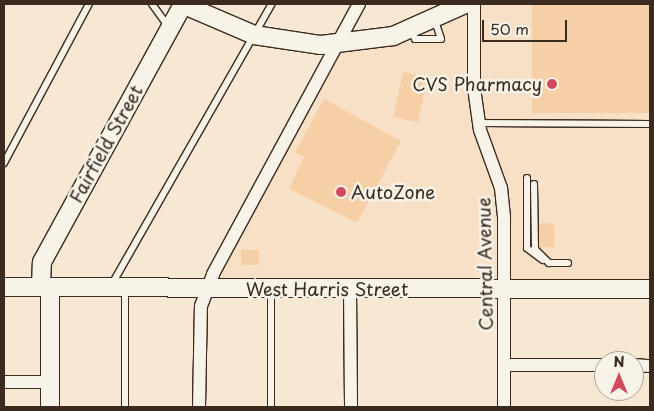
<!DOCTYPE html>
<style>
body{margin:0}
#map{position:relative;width:654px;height:411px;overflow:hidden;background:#f7e8d4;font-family:"Playpen Sans",sans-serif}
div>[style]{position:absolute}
.built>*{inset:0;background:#f7e0c6}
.building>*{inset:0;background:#f7cfa6;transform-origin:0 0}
.roads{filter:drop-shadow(1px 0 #3b2a1e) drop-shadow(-1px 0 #3b2a1e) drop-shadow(0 1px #3b2a1e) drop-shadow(0 -1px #3b2a1e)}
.lane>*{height:6px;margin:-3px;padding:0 3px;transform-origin:3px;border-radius:3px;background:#f7f3e8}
.street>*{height:12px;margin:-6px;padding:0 6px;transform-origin:6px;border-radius:6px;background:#f7f3e8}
.secondary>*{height:18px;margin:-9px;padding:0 9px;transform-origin:9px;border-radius:9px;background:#f7f3e8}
.dots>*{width:14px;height:14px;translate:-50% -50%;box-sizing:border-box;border:2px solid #f7f3e8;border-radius:50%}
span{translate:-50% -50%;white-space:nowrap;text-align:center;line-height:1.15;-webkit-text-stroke:5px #f7f3e8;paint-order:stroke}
.poi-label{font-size:18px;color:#3b2a1e}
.right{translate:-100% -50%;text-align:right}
.left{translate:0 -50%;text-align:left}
.street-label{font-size:18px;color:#3b2a1e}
.frame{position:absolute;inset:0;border:5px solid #3b2a1e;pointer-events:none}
.north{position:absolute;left:594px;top:351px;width:50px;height:50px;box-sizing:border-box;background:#f7f3e8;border:1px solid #aca397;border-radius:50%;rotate:0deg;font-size:14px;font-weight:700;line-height:20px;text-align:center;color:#3b2a1e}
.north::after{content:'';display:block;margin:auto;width:18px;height:22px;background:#d1495b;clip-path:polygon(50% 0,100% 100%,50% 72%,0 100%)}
.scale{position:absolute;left:482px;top:20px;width:85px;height:22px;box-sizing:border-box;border:2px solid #3b2a1e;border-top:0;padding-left:6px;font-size:15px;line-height:18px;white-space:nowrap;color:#3b2a1e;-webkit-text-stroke:4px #f7f3e8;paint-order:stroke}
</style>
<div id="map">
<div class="built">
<i style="clip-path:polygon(463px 4px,650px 4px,650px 289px,208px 288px,339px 44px,355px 43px)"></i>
</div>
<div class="building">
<i style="left:532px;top:4px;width:118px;height:109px"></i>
<i style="left:403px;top:72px;width:25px;height:46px;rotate:12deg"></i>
<i style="clip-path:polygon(324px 99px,401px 141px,357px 223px,289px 189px,304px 157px,295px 152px)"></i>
<i style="left:554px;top:223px;width:24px;height:16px;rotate:88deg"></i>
<i style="left:259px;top:250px;width:15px;height:18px;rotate:90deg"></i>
</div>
<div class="roads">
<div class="lane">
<i style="left:152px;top:4px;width:29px;rotate:54deg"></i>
<i style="left:412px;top:30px;width:9px;rotate:72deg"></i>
<i style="left:415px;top:39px;width:26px"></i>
<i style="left:441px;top:39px;width:20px;rotate:-108deg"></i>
<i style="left:479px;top:123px;width:171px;rotate:0.3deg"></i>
<i style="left:4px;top:163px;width:180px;rotate:-61.9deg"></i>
<i style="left:527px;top:178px;width:70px;rotate:90deg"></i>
<i style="left:527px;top:248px;width:20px;rotate:37deg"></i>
<i style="left:534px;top:184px;width:65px;rotate:89.1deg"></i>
<i style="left:535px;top:249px;width:20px;rotate:45deg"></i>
<i style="left:549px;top:263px;width:19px"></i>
<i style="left:112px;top:284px;width:322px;rotate:-60.3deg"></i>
<i style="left:271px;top:290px;width:117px;rotate:90deg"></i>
<i style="left:125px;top:407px;width:118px;rotate:-90deg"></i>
</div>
<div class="street">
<i style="left:474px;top:4px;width:84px;rotate:90deg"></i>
<i style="left:474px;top:88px;width:42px;rotate:81.9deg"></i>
<i style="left:480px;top:130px;width:62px;rotate:70.1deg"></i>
<i style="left:501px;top:188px;width:30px;rotate:84deg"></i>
<i style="left:504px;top:218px;width:189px;rotate:90deg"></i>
<i style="left:350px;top:289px;width:118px;rotate:89.5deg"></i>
<i style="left:504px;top:365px;width:100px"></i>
<i style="left:634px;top:365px;width:16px;rotate:4deg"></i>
<i style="left:4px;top:382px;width:46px"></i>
<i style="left:199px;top:407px;width:101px;rotate:-88.9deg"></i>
<i style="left:201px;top:306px;width:34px;rotate:-69deg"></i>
<i style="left:213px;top:274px;width:307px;rotate:-61.6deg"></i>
</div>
<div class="secondary">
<i style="left:182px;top:4px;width:78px;rotate:23.3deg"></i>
<i style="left:254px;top:35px;width:68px;rotate:8.5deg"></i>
<i style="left:321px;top:45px;width:73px;rotate:-7.1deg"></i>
<i style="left:393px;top:36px;width:79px;rotate:-24deg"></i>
<i style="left:4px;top:287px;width:646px;rotate:0.18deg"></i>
<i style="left:41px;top:287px;width:25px;rotate:-88deg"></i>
<i style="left:42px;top:262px;width:294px;rotate:-61.3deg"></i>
<i style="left:50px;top:407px;width:120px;rotate:-90deg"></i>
</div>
</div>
<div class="dots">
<i style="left:552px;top:84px;background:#d1495b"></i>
<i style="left:341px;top:192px;background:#d1495b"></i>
</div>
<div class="poi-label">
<span class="right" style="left:542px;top:84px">CVS Pharmacy</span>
<span class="left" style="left:351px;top:192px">AutoZone</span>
</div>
<div class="street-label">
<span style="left:106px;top:144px;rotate:-61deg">Fairfield Street</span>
<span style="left:485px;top:264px;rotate:-91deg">Central Avenue</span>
<span style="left:327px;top:289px">West Harris Street</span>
</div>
<div class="frame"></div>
<div class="north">N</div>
<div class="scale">50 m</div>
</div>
